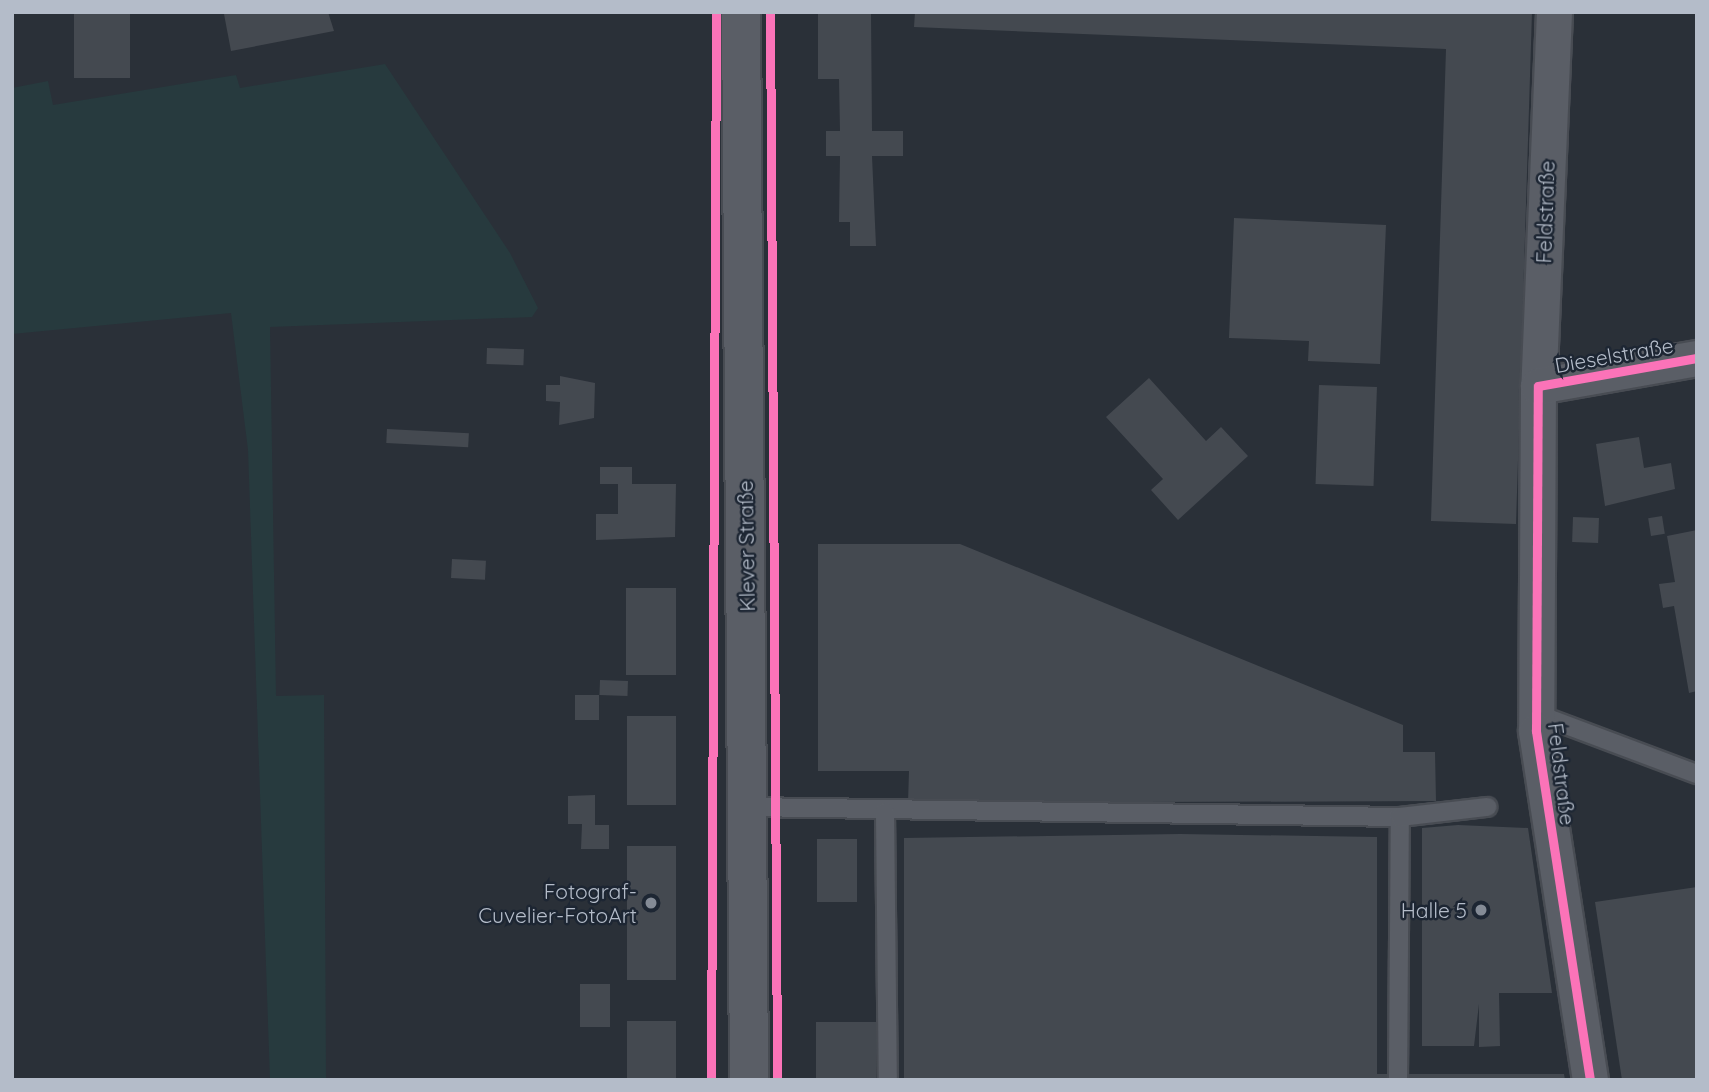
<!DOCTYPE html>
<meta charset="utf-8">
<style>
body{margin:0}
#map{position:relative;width:1709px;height:1092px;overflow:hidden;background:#2a3038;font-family:Quicksand,sans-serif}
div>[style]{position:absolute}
.green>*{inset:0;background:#273a3e}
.building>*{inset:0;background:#444950;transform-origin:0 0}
.roads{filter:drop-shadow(2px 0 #484c53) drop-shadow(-2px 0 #484c53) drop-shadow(0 2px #484c53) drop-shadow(0 -2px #484c53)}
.service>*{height:18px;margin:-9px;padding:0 9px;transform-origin:9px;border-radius:9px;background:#5a5e66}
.minor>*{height:35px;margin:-17.5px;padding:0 17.5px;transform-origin:17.5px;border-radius:17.5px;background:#5a5e66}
.tertiary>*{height:38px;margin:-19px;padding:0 19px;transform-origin:19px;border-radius:19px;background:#5a5e66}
.cycleway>*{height:9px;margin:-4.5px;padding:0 4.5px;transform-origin:4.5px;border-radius:4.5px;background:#fb73b8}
.dots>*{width:19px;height:19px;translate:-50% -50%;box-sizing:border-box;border:4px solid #1d2633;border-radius:50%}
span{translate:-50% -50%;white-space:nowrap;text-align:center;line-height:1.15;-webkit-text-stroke:5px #1d2633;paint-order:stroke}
.street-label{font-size:21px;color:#b4bcc9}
.poi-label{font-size:21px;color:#b4bcc9}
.right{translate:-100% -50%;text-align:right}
.frame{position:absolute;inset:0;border:14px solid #b4bcc9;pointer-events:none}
</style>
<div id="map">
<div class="green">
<i style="clip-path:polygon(385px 64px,510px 253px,538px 308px,532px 317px,270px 327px,276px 696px,324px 695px,326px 1080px,270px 1080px,248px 450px,231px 313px,12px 334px,12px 88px,48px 81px,53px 105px,236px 75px,240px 88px)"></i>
</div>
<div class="building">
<i style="left:74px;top:12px;width:56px;height:66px"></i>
<i style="clip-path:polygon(328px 12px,334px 31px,231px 51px,224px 14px)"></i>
<i style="clip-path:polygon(818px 12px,871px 12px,872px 131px,903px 131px,903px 156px,872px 156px,876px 246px,850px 246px,850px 222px,839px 222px,840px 156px,826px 156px,826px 131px,840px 131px,839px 79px,818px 79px)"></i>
<i style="clip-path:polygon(915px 12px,1532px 12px,1516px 524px,1431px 521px,1446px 49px,914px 27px)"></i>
<i style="clip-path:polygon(1234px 218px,1386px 225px,1380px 364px,1308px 361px,1309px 341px,1229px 338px)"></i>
<i style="left:487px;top:348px;width:37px;height:16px;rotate:2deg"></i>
<i style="clip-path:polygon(560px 376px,595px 383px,594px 418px,559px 425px,560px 402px,546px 401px,546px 385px,560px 385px)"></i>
<i style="clip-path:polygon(1149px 378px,1206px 441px,1221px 427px,1248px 456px,1178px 520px,1151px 490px,1163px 479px,1106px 417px)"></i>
<i style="left:1319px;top:385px;width:58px;height:99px;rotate:2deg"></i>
<i style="left:387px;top:429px;width:82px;height:14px;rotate:3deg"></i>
<i style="clip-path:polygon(1639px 437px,1644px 468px,1671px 463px,1675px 489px,1605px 506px,1596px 444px)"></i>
<i style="clip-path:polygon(600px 467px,632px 467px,632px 484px,676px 484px,675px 537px,596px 540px,596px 514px,618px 514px,618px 484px,600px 484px)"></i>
<i style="left:1662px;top:516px;width:18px;height:14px;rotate:81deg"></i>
<i style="left:1573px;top:517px;width:26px;height:25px;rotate:2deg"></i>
<i style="clip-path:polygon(1697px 530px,1697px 691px,1689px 693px,1674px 606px,1663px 608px,1659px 584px,1675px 582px,1667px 536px)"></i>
<i style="clip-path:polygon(818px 544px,960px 544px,1364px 709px,1403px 725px,1403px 752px,1435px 752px,1436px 801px,908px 803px,909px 771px,818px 771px)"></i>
<i style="left:452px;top:559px;width:34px;height:19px;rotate:3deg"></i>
<i style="left:626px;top:588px;width:50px;height:87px"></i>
<i style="left:600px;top:680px;width:28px;height:15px;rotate:2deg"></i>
<i style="left:575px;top:695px;width:24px;height:25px"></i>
<i style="left:676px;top:716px;width:89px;height:49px;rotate:90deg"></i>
<i style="clip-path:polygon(595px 795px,595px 825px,609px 825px,609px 849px,581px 849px,582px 824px,568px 824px,568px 796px)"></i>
<i style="clip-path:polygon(1458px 825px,1528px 828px,1552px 993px,1499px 993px,1500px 1046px,1479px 1047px,1479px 1004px,1474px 1046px,1422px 1046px,1422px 828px)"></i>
<i style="clip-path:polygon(1180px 834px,1377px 837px,1377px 1074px,1564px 1074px,1565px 1080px,904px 1080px,904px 838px)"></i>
<i style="left:817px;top:839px;width:40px;height:63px"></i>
<i style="left:627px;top:846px;width:49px;height:134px"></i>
<i style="clip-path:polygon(1697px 887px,1697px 1080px,1622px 1080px,1595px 902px)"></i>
<i style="left:580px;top:984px;width:30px;height:43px"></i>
<i style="left:676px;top:1021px;width:59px;height:49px;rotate:90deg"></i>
<i style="left:816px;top:1022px;width:60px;height:58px"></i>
</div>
<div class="roads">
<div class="service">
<i style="left:1537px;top:714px;width:171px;rotate:20.6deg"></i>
<i style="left:749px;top:807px;width:651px;rotate:0.88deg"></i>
<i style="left:885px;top:812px;width:268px;rotate:89.4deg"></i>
<i style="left:1398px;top:1080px;width:263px;rotate:-89.6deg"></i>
<i style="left:1400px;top:817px;width:88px;rotate:-6.6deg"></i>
</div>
<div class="minor">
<i style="left:1554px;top:12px;width:374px;rotate:92.4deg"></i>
<i style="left:1538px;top:386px;width:345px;rotate:90.3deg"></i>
<i style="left:1536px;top:731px;width:353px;rotate:81.2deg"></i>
<i style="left:1538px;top:386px;width:161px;rotate:-10deg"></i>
</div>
<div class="tertiary">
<i style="left:741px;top:12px;width:1068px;rotate:89.57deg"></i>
</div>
</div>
<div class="cycleway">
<i style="left:770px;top:12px;width:1068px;rotate:89.62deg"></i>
<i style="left:711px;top:1080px;width:1068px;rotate:-89.73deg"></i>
<i style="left:1590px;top:1080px;width:353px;rotate:-98.8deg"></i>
<i style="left:1536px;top:731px;width:345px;rotate:-89.7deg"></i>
<i style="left:1538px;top:386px;width:161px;rotate:-10deg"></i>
</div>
<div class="dots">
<i style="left:651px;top:903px;background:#848b96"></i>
<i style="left:1481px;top:910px;background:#848b96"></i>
</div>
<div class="street-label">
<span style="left:1545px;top:212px;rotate:-88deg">Feldstraße</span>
<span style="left:1614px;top:355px;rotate:-10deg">Dieselstraße</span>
<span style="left:746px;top:546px;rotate:-91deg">Klever Straße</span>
<span style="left:1562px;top:774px;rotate:83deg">Feldstraße</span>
</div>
<div class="poi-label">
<span class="right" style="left:637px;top:903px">Fotograf-<br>Cuvelier-FotoArt</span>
<span class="right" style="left:1467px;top:910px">Halle 5</span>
</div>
<div class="frame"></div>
</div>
